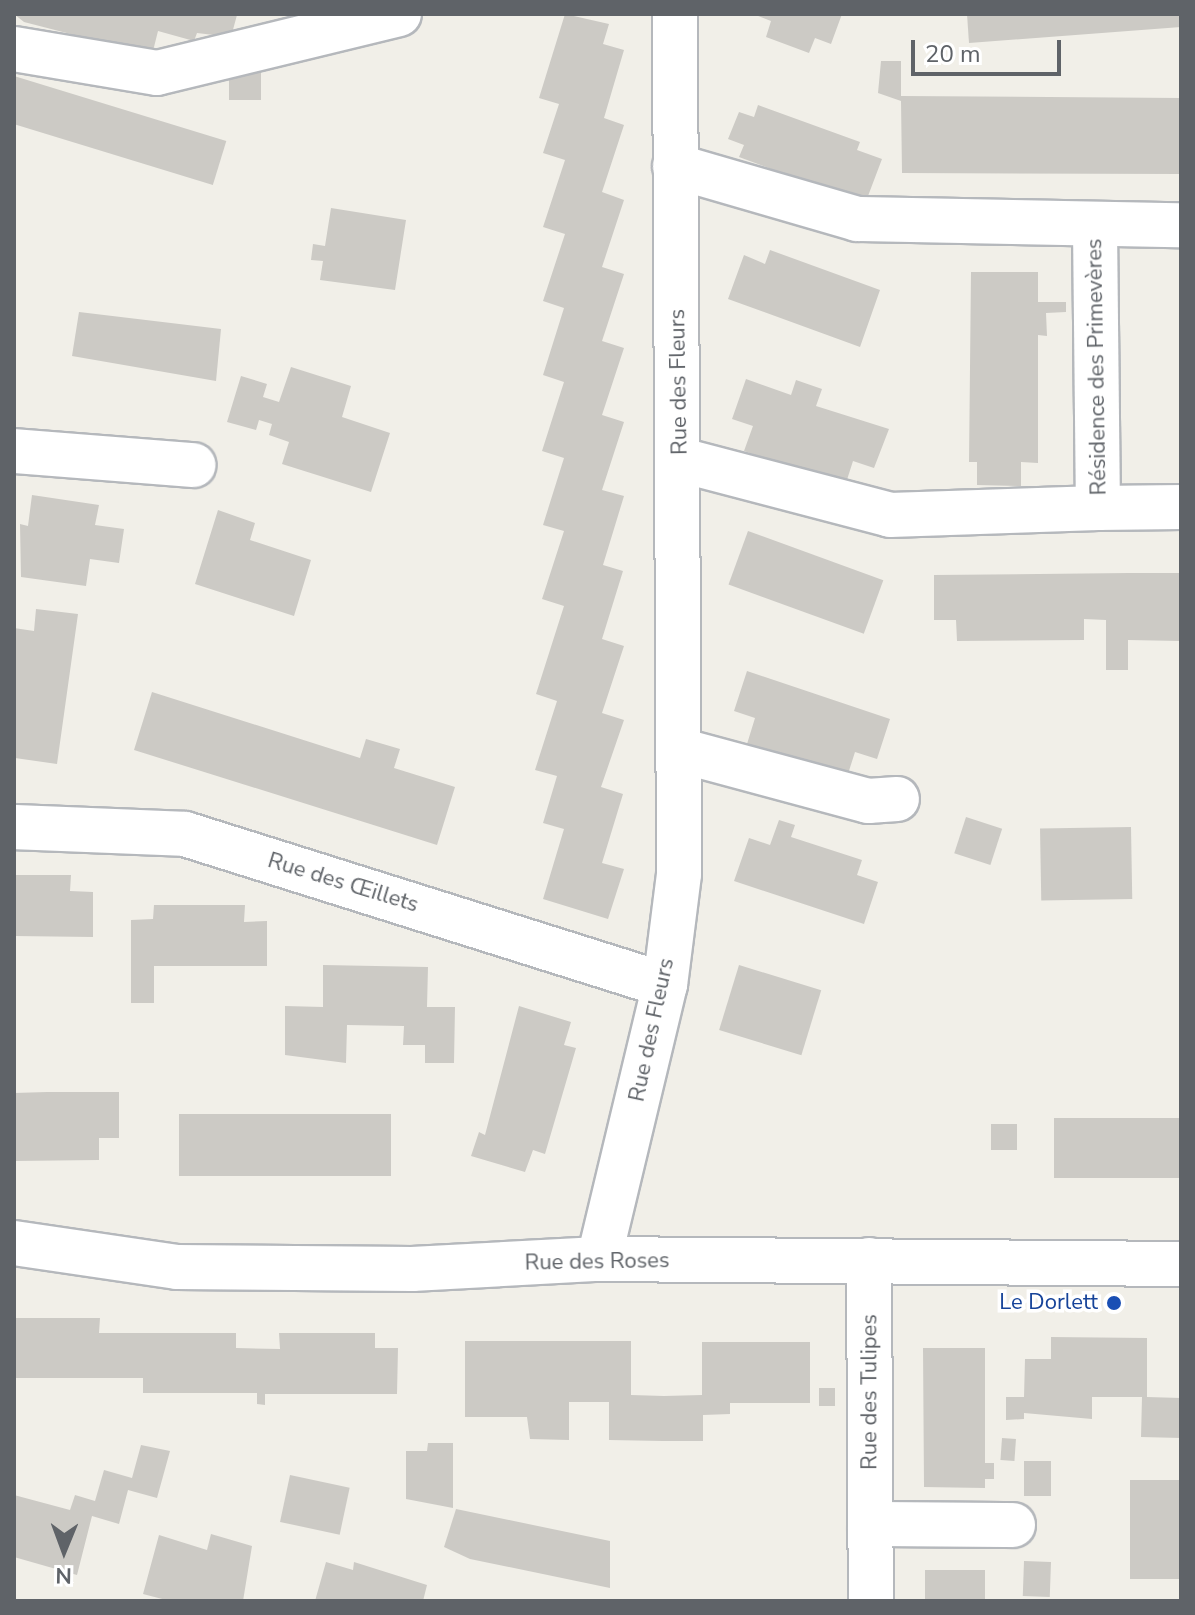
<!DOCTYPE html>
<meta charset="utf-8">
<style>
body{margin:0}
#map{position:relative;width:1195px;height:1615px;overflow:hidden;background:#f1efe8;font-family:"Nunito Sans",sans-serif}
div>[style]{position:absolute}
.building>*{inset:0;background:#cccac5;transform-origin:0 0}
.roads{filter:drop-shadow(2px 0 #b5b8bc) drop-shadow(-2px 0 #b5b8bc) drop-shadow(0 2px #b5b8bc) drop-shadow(0 -2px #b5b8bc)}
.street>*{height:44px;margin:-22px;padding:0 22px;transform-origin:22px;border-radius:22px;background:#fff}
.dots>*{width:22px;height:22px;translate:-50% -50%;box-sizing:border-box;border:4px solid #fff;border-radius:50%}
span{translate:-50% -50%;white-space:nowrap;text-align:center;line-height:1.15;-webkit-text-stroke:7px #fff;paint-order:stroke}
.street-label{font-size:22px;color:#5f6368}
.transit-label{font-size:22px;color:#164399}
.right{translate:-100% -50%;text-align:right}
.frame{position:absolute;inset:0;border:16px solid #5f6368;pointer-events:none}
.north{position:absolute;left:24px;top:1511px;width:80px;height:80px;-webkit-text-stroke:6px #fff;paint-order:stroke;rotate:181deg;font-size:22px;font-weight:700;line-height:32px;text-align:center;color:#5f6368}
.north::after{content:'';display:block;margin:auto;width:28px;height:36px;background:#5f6368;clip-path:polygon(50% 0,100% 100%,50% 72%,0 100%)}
.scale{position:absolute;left:911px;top:40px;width:150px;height:36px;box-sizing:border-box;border:4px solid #5f6368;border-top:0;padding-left:10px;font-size:24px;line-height:28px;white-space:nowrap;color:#5f6368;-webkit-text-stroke:6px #fff;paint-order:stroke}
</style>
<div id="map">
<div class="building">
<i style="clip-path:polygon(14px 14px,234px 14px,237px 15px,231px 37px,197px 33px,194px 41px,158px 31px,152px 55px,24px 22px)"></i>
<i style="clip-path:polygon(565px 14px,609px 24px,603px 44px,624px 50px,604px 118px,624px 125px,602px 192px,624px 200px,602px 267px,624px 274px,602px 341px,624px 348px,602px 415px,624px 422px,602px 490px,624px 496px,603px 565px,623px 571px,602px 639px,624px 646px,602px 713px,624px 720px,601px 787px,623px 794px,602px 863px,624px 869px,608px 919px,543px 899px,564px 829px,543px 823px,557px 776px,535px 770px,557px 701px,536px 694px,564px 606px,542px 599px,564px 531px,543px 525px,564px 458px,542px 451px,564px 382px,543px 375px,564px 308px,543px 301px,565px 234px,543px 227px,565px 160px,543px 153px,559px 104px,539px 98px)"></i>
<i style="clip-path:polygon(753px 14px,842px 14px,831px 44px,815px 38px,809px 53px,766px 37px,771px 21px)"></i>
<i style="clip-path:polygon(967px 14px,1181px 14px,1181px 27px,969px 43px)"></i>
<i style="clip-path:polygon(881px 61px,901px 61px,901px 96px,1181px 98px,1181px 174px,902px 173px,901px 101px,878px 93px)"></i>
<i style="left:229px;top:70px;width:32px;height:30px"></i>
<i style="left:14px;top:76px;width:222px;height:46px;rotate:17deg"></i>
<i style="clip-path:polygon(758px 105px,860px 142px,857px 150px,882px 159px,865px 204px,739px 157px,744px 145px,728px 139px,739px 112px,754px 117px)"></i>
<i style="clip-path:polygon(331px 208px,406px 220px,395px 290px,320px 280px,323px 261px,311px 260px,313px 244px,325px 246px)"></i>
<i style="clip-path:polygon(770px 250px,880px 290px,860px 347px,728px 299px,744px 255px,765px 264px)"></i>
<i style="clip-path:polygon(971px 272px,1038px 272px,1038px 302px,1066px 302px,1066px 312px,1046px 313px,1047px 336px,1038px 335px,1038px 463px,1021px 462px,1021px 486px,977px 485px,977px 462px,969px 462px)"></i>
<i style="clip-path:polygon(79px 312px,221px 329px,216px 381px,72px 356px)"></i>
<i style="clip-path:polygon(291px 367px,351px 386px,342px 417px,390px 433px,371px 492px,282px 464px,289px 442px,269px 435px,272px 424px,259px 420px,256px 430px,227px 422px,241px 376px,267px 384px,263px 397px,279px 402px)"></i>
<i style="clip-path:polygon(746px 379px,791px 395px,796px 380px,822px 389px,816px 406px,889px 429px,874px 468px,853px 461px,845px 486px,744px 451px,753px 426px,732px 419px)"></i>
<i style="clip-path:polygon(32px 495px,99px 505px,95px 525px,124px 529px,119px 563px,90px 559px,86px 586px,21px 577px,20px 524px,28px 526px)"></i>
<i style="clip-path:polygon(218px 510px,255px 523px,250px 540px,311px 560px,294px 616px,195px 584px)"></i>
<i style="left:748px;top:531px;width:144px;height:57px;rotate:20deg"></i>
<i style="clip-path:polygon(1129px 573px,1181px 573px,1181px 641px,1128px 640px,1128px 670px,1106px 670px,1106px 620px,1084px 619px,1084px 640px,957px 641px,956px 620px,934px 620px,934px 575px)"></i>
<i style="clip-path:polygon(36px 609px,78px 614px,57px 764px,15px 758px,14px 628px,34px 631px)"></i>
<i style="clip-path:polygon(747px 671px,890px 719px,877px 759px,855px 752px,847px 777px,747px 744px,755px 718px,734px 711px)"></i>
<i style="clip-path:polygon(152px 692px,360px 758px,366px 739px,400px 749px,394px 768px,455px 787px,437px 845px,134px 750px)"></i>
<i style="left:966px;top:817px;width:38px;height:38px;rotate:18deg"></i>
<i style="clip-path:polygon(779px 820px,795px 825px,791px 837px,862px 860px,857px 875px,878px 882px,864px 924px,734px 881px,749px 838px,770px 845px)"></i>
<i style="left:1131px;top:827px;width:72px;height:91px;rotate:89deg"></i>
<i style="clip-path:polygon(14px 875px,71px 875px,70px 891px,93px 892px,93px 937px,14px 936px)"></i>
<i style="clip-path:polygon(154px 905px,245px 905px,244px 922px,267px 921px,267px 966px,154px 966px,154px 1003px,131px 1003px,131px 920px,153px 919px)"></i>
<i style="clip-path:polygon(323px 965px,428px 967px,427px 1007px,455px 1007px,454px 1063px,425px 1063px,425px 1045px,403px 1045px,404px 1026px,347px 1025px,346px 1063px,285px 1055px,285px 1006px,323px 1007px)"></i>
<i style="left:739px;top:965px;width:86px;height:68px;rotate:17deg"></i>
<i style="clip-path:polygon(519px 1006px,571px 1022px,564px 1045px,576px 1048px,545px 1154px,533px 1150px,525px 1172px,471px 1156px,479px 1132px,485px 1135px)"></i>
<i style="clip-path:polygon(47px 1092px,119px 1092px,119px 1138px,99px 1138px,99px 1160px,14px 1161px,14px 1093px)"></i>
<i style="left:179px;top:1114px;width:212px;height:62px"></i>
<i style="left:1054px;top:1118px;width:127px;height:60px"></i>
<i style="left:991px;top:1124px;width:26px;height:26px"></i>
<i style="clip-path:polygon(14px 1318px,100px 1318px,99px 1333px,236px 1333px,236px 1348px,280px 1349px,279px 1333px,375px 1333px,375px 1348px,398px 1348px,397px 1394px,265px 1394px,265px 1405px,257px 1404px,257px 1393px,143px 1393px,143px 1378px,14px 1378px)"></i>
<i style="clip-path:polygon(1051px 1337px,1147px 1338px,1147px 1397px,1181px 1398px,1181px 1438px,1141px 1437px,1142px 1397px,1092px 1397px,1092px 1419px,1024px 1413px,1024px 1419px,1006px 1420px,1006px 1397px,1024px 1397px,1025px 1359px,1051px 1359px)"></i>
<i style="clip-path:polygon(465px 1341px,631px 1341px,631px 1395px,664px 1396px,702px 1395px,702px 1342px,810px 1342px,810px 1403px,730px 1403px,730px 1414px,703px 1415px,703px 1441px,663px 1441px,609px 1440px,609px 1402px,569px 1402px,569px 1440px,530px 1439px,527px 1417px,465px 1417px)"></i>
<i style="clip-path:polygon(923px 1348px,985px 1348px,985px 1463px,994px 1463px,994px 1479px,985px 1479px,985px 1488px,924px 1487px)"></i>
<i style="left:819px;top:1388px;width:16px;height:18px"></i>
<i style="left:1002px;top:1438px;width:14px;height:22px;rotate:4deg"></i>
<i style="clip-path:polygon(428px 1443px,453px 1443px,453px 1508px,406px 1499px,406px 1451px,427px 1451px)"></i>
<i style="clip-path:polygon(141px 1445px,170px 1451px,157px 1498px,128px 1490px,119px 1524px,92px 1516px,77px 1575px,14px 1557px,14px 1495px,70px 1510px,75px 1495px,95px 1501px,104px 1470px,132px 1478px)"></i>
<i style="left:1024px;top:1461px;width:27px;height:35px"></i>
<i style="left:290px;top:1475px;width:61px;height:48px;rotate:12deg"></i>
<i style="left:1130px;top:1480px;width:51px;height:99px"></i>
<i style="clip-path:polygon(456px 1509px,610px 1541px,610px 1588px,470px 1559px,444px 1547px)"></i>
<i style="clip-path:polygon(211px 1534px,252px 1546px,243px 1601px,170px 1601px,143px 1594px,159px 1535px,207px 1550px)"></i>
<i style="left:1024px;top:1561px;width:27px;height:35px;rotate:2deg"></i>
<i style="clip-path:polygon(326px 1562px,353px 1570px,354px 1562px,427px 1585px,423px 1601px,315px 1601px)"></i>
<i style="left:925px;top:1570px;width:60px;height:31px"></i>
</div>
<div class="roads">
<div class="street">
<i style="left:14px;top:49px;width:145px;rotate:9.5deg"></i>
<i style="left:157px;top:73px;width:249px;rotate:-13.7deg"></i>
<i style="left:675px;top:166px;width:190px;rotate:16.2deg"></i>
<i style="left:857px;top:219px;width:324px;rotate:1.1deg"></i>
<i style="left:1095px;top:226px;width:282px;rotate:89.4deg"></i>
<i style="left:1098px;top:508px;width:83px;rotate:-0.7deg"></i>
<i style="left:14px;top:451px;width:180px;rotate:4.5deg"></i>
<i style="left:681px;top:460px;width:216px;rotate:14.7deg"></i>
<i style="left:890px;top:515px;width:208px;rotate:-1.9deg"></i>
<i style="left:679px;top:750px;width:196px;rotate:15.1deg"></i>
<i style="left:868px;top:801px;width:29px;rotate:-4deg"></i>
<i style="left:14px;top:827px;width:171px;rotate:2.3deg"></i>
<i style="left:185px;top:834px;width:503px;rotate:17.46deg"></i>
<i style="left:14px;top:1243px;width:165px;rotate:8.4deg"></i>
<i style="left:177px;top:1267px;width:235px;rotate:0.5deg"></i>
<i style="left:412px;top:1269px;width:187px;rotate:-3.1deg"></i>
<i style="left:599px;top:1259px;width:582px;rotate:0.49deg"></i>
<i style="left:599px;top:1259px;width:282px;rotate:-76.5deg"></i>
<i style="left:665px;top:985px;width:112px;rotate:-82.8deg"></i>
<i style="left:679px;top:874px;width:860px;rotate:-90.27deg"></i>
<i style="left:869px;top:1260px;width:341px;rotate:89.7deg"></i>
<i style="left:870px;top:1524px;width:143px;rotate:0.4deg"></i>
</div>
</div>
<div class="dots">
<i style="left:1114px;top:1303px;background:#1a4fb4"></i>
</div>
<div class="street-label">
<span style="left:1097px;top:367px;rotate:-91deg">Résidence des Primevères</span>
<span style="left:679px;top:382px;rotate:-91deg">Rue des Fleurs</span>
<span style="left:343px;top:883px;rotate:17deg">Rue des Œillets</span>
<span style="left:652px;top:1030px;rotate:-78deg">Rue des Fleurs</span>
<span style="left:597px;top:1262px;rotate:-1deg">Rue des Roses</span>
<span style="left:870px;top:1392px;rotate:-90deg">Rue des Tulipes</span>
</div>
<div class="transit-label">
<span class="right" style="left:1098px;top:1303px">Le Dorlett</span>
</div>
<div class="frame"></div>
<div class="north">N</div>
<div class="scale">20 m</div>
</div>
